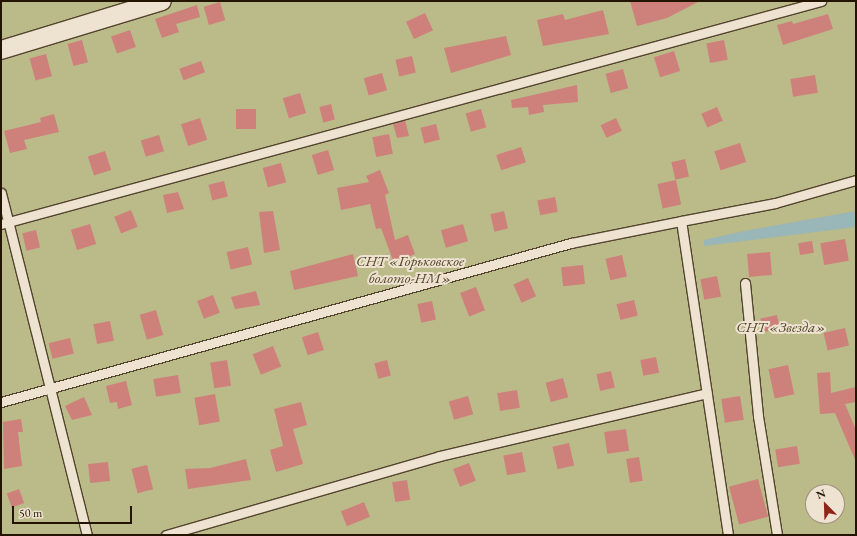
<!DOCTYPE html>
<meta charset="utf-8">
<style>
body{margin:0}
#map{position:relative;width:857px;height:536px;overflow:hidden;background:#e5d3b6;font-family:"EB Garamond",serif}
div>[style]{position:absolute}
.green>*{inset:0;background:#bbba89}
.water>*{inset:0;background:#99b6b8}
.building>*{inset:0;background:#ce817b;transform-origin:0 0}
.roads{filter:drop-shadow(1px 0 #54442e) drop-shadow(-1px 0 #54442e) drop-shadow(0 1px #54442e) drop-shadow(0 -1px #54442e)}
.lane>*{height:9px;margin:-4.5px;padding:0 4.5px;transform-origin:4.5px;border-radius:4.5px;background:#eee2d0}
.street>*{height:18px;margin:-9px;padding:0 9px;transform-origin:9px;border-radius:9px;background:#eee2d0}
span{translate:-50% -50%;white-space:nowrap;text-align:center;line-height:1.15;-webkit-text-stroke:4px #eee2d0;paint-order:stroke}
.park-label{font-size:15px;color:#51472a;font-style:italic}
.frame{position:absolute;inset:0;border:2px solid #241501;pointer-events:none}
.north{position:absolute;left:805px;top:484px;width:40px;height:40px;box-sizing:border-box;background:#eee2d0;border:1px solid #9d907d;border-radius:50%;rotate:337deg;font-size:11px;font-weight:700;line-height:16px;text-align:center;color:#241501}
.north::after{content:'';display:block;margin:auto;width:14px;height:18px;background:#8f2418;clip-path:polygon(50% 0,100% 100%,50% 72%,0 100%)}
.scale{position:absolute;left:12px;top:506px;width:120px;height:18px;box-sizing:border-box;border:2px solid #241501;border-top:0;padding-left:5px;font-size:12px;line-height:14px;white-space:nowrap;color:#241501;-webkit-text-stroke:3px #eee2d0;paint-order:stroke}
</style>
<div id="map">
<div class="green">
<i style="clip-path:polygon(evenodd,1px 1px,856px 1px,856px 535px,1px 535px,1px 1px,813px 492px,837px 492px,837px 516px,813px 516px,813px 492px)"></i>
</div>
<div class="water">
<i style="clip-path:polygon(856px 211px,856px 227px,704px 246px,704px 240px,744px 231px)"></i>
</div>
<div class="building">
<i style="clip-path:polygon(630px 1px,700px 1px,667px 18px,637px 26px)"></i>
<i style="left:220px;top:2px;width:19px;height:17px;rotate:74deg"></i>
<i style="clip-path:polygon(197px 5px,200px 17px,176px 24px,179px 32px,162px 38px,155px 19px)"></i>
<i style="clip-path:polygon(603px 10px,609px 34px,543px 46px,537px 20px,563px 14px,565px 20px)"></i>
<i style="left:425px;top:13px;width:19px;height:21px;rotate:65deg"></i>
<i style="clip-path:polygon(828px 14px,833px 29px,783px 45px,777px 25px,792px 21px,793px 24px)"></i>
<i style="left:130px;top:30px;width:18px;height:20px;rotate:71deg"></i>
<i style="clip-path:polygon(506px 36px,511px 55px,451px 73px,444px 48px)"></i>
<i style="left:82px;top:40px;width:23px;height:15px;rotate:75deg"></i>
<i style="left:724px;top:40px;width:20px;height:18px;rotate:79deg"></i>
<i style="left:674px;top:51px;width:21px;height:21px;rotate:73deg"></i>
<i style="left:46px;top:54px;width:23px;height:17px;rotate:75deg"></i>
<i style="left:412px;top:56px;width:17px;height:17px;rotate:77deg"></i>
<i style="left:201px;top:61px;width:12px;height:23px;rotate:70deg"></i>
<i style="left:623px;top:69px;width:20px;height:18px;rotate:75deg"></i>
<i style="left:382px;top:73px;width:18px;height:19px;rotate:74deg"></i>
<i style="left:815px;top:75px;width:18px;height:25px;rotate:81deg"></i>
<i style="clip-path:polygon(577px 85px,578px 102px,543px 105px,544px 112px,529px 115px,528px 107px,512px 108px,511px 100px)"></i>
<i style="left:300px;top:93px;width:21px;height:18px;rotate:73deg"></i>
<i style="left:331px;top:104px;width:16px;height:12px;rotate:76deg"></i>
<i style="left:717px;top:107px;width:15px;height:17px;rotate:67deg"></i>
<i style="left:236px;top:109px;width:20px;height:20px"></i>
<i style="left:481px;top:109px;width:19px;height:16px;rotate:74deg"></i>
<i style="clip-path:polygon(54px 114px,59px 132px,24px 140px,27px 149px,10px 153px,4px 131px,41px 122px,40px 118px)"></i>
<i style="left:200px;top:118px;width:23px;height:20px;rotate:72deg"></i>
<i style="left:616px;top:118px;width:14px;height:17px;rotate:65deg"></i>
<i style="clip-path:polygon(405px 120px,409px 136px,397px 138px,393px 124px)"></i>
<i style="left:436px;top:124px;width:16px;height:16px;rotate:76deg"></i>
<i style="left:389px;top:134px;width:20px;height:17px;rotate:79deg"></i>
<i style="left:159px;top:135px;width:17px;height:19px;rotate:73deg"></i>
<i style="left:740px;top:143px;width:20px;height:27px;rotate:72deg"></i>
<i style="left:521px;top:147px;width:16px;height:26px;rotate:72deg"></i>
<i style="left:328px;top:150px;width:21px;height:17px;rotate:73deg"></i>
<i style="left:105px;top:151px;width:20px;height:18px;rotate:72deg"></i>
<i style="left:685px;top:159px;width:18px;height:14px;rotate:77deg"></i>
<i style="left:281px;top:163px;width:20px;height:19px;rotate:75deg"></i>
<i style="clip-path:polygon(380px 170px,389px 193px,385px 195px,395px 240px,408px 235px,415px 254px,394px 263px,381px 228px,376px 229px,370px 204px,341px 210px,337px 188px,369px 182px,366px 176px)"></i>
<i style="left:676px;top:180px;width:25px;height:19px;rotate:78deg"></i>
<i style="left:224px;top:181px;width:16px;height:16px;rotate:76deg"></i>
<i style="clip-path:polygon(178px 192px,184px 209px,167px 213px,163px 195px)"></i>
<i style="left:555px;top:197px;width:15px;height:18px;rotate:79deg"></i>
<i style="left:131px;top:210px;width:18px;height:18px;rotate:68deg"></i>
<i style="clip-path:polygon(273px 211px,280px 250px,264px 253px,259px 212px)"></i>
<i style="left:504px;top:211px;width:18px;height:14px;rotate:77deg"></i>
<i style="left:90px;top:224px;width:21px;height:20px;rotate:73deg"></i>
<i style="left:463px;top:224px;width:18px;height:23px;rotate:74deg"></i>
<i style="left:36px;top:230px;width:18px;height:14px;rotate:77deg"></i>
<i style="left:845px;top:239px;width:22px;height:25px;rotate:80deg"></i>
<i style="left:812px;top:241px;width:12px;height:14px;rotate:81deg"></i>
<i style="left:248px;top:247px;width:18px;height:22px;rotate:77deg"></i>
<i style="left:770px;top:252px;width:23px;height:23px;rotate:85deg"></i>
<i style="clip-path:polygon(353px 254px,358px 276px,294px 290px,290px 271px)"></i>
<i style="left:622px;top:255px;width:22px;height:17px;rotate:77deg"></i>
<i style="left:583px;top:265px;width:19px;height:22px;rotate:84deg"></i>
<i style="left:717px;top:276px;width:21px;height:17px;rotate:79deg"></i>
<i style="left:528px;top:278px;width:20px;height:16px;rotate:66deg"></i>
<i style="left:476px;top:287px;width:25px;height:17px;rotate:69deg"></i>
<i style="clip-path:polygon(256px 291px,260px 305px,235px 309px,231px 297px)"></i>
<i style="left:213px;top:295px;width:19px;height:17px;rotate:69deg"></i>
<i style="left:634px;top:300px;width:16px;height:18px;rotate:76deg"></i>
<i style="left:432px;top:301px;width:19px;height:15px;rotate:78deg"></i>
<i style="left:156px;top:310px;width:26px;height:17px;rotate:74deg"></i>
<i style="left:777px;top:315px;width:14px;height:17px;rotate:78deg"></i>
<i style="left:110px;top:321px;width:20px;height:17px;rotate:79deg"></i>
<i style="left:845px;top:328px;width:18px;height:22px;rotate:77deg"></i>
<i style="left:318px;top:332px;width:19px;height:17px;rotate:72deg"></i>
<i style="left:70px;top:338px;width:16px;height:22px;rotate:76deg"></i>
<i style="left:273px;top:346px;width:22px;height:22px;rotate:68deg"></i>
<i style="left:656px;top:357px;width:16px;height:16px;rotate:79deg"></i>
<i style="left:227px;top:360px;width:26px;height:17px;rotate:81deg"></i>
<i style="left:387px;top:360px;width:16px;height:13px;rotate:76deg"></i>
<i style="left:788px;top:365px;width:30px;height:20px;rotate:78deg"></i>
<i style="left:611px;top:371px;width:17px;height:15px;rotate:77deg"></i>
<i style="clip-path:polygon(830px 372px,831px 393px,856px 387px,856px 402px,845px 404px,856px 430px,856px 462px,835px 413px,820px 414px,817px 373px)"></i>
<i style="left:178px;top:375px;width:18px;height:25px;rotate:81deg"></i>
<i style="left:563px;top:378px;width:20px;height:18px;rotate:75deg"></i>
<i style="clip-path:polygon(126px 381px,132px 405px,118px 409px,117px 402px,110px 403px,106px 386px)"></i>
<i style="left:517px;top:390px;width:18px;height:20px;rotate:81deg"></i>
<i style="left:215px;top:394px;width:28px;height:21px;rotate:80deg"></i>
<i style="left:468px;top:396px;width:19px;height:20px;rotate:74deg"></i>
<i style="left:740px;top:396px;width:24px;height:19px;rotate:81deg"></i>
<i style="clip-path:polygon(84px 397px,92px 415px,72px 420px,65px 406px)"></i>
<i style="clip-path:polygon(301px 402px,307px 425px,293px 429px,303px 464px,276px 472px,270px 450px,283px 446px,274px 409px)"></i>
<i style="clip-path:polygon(21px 419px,23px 432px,18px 432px,22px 466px,4px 469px,3px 422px)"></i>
<i style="left:626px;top:429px;width:22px;height:22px;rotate:82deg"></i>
<i style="left:569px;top:443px;width:23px;height:17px;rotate:77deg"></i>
<i style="left:797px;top:446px;width:18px;height:22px;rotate:81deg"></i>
<i style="left:522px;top:452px;width:20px;height:19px;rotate:79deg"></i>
<i style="left:639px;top:457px;width:24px;height:13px;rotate:81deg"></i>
<i style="clip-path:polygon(246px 459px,251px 480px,188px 489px,185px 469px,210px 468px)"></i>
<i style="left:108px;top:462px;width:19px;height:20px;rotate:84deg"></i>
<i style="left:469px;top:463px;width:19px;height:17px;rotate:69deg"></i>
<i style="left:147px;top:465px;width:25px;height:16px;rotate:76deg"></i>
<i style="left:758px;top:479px;width:39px;height:30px;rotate:75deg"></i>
<i style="left:407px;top:480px;width:20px;height:15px;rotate:81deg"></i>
<i style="left:19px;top:489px;width:15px;height:13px;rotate:70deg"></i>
<i style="left:364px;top:502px;width:16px;height:25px;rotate:68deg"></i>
</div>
<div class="roads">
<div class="lane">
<i style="left:1px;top:193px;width:353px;rotate:75.9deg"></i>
<i style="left:1px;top:224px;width:850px;rotate:-15.21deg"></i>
<i style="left:745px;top:283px;width:134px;rotate:84.4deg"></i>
<i style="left:758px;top:416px;width:121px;rotate:80.9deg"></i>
<i style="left:1px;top:402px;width:592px;rotate:-15.59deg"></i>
<i style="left:571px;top:243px;width:112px;rotate:-11.3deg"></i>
<i style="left:166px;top:535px;width:284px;rotate:-16.1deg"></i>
<i style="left:439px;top:456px;width:275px;rotate:-13.2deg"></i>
<i style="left:728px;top:535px;width:317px;rotate:-98.5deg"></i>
<i style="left:681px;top:221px;width:96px;rotate:-10.8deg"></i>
<i style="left:775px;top:203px;width:84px;rotate:-15.9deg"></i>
</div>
<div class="street">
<i style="left:1px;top:50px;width:168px;rotate:-16.9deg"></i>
</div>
</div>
<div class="park-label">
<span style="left:410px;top:269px">СНТ «Горьковское<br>болото-НМ»</span>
<span style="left:781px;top:327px">СНТ «Звезда»</span>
</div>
<div class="frame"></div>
<div class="north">N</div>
<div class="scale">50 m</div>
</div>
